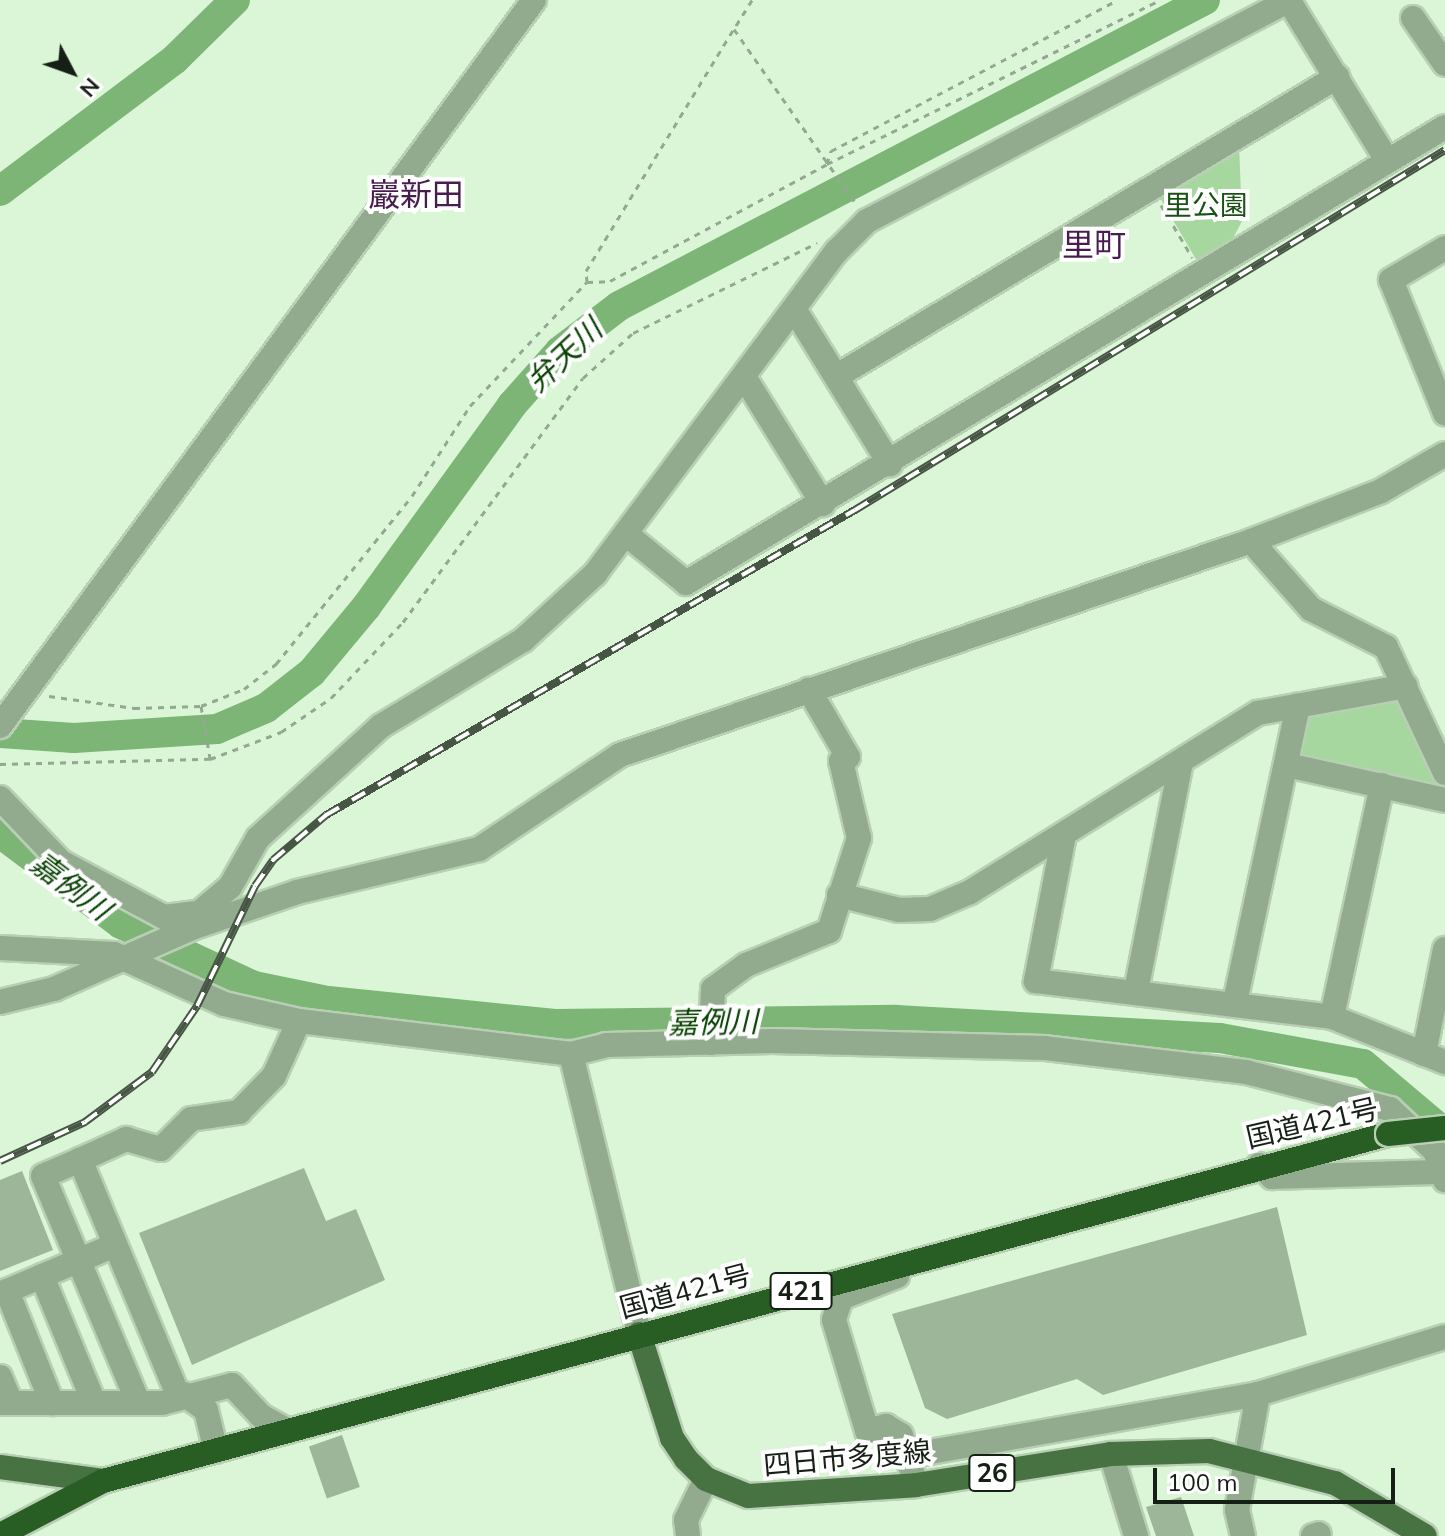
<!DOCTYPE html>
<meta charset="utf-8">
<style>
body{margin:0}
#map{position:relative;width:1445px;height:1536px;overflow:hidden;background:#dbf6d7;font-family:Mulish,"Noto Sans JP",sans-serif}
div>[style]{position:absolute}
.green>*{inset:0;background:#a5d79f}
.river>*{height:30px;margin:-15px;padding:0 15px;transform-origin:15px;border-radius:15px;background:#7cb576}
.building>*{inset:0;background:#9db699;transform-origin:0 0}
.path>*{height:3px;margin-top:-1.5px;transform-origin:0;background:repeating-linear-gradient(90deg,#93a891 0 6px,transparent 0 12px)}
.roads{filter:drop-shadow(2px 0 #b8cfb4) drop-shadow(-2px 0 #b8cfb4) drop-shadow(0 2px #b8cfb4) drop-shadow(0 -2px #b8cfb4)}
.minor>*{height:24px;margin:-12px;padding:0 12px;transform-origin:12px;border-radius:12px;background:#92ab8f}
.major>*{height:24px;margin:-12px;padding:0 12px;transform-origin:12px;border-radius:12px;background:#467341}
.highway>*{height:24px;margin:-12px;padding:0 12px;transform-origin:12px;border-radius:12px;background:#285e23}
.rail>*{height:8px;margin-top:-4px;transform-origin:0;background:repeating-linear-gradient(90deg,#fff 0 15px,#475545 0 30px);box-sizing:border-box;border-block:2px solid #475545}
.bridges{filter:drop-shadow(2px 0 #b8cfb4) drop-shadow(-2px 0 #b8cfb4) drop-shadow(0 2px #b8cfb4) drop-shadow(0 -2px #b8cfb4)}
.highway-bridge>*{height:24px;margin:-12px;padding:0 12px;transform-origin:12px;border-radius:12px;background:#285e23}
span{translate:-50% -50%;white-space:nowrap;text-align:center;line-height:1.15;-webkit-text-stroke:8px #fff;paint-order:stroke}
.shield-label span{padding:2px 6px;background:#fff;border:2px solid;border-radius:6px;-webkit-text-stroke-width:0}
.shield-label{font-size:26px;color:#161f15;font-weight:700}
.park-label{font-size:28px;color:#195214}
.street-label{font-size:28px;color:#161f15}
.water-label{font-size:30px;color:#084403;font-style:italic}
.quarter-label{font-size:32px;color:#481c4f}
.north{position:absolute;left:32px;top:32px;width:80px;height:80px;-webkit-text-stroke:6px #fff;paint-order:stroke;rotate:131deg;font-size:22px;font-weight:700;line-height:32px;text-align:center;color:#161f15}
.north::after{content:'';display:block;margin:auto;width:28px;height:36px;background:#161f15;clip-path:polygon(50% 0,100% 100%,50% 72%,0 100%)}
.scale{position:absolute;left:1153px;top:1468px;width:242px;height:36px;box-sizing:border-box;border:4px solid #161f15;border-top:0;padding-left:10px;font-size:24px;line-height:28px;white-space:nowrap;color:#161f15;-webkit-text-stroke:6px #fff;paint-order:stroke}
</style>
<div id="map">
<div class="green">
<i style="clip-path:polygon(1239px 143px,1242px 221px,1227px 250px,1200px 266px,1156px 191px)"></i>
<i style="clip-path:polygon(1398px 697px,1445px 791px,1301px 763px,1305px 714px)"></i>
</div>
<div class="river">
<i style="left:0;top:191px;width:219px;rotate:-37deg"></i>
<i style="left:175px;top:59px;width:84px;rotate:-44.5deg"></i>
<i style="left:0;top:733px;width:74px;rotate:3.9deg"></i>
<i style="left:74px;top:738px;width:143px;rotate:-3.6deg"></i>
<i style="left:217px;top:729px;width:53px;rotate:-23.2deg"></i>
<i style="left:266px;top:708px;width:58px;rotate:-38deg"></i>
<i style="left:312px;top:672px;width:85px;rotate:-50.3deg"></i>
<i style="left:366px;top:607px;width:249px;rotate:-54.1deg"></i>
<i style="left:512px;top:405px;width:72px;rotate:-48.4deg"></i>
<i style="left:560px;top:351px;width:74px;rotate:-37.3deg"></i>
<i style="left:619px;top:306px;width:661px;rotate:-27.57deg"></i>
<i style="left:0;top:833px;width:151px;rotate:36.9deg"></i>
<i style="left:121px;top:924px;width:147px;rotate:25deg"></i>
<i style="left:254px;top:986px;width:76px;rotate:11.5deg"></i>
<i style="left:328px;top:1001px;width:228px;rotate:5.8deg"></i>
<i style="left:555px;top:1024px;width:341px;rotate:-0.7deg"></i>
<i style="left:896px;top:1020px;width:324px;rotate:3.2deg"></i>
<i style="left:1220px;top:1038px;width:145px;rotate:10.3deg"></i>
<i style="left:1363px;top:1064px;width:107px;rotate:40.1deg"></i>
</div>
<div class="building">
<i style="clip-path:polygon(304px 1168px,326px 1221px,356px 1209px,385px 1280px,192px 1365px,139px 1233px)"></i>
<i style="clip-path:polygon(22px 1171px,53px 1250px,0 1271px,0 1180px)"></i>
<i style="clip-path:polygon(1277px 1207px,1307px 1335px,1103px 1395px,1077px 1379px,947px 1419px,925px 1408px,892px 1314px)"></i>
<i style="left:342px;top:1435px;width:55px;height:35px;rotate:71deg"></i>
<i style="clip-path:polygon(1181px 1497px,1194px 1536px,1156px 1536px,1146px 1507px)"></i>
</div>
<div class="path">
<i style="left:752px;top:0;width:34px;rotate:122deg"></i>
<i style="left:734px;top:29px;width:213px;rotate:55.1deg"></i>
<i style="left:827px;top:164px;width:14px;rotate:-73deg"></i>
<i style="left:831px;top:151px;width:323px;rotate:-27.8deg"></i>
<i style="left:1161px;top:205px;width:61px;rotate:59.2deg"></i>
<i style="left:587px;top:282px;width:23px;rotate:-2deg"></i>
<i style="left:610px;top:281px;width:247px;rotate:-28.3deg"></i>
<i style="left:827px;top:164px;width:372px;rotate:-26.2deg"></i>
<i style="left:49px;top:696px;width:86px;rotate:8deg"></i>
<i style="left:134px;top:708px;width:67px;rotate:-1.7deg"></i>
<i style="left:201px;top:706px;width:46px;rotate:-21.6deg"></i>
<i style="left:244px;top:689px;width:41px;rotate:-38deg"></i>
<i style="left:276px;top:664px;width:216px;rotate:-51deg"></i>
<i style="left:412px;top:496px;width:107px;rotate:-57.2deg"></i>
<i style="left:470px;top:406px;width:170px;rotate:-46.7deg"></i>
<i style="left:587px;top:282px;width:11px;rotate:-95deg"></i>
<i style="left:586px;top:271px;width:284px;rotate:-58.6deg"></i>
<i style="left:201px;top:706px;width:53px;rotate:80.2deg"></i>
<i style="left:0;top:764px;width:210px;rotate:-1.4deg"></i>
<i style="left:210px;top:759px;width:76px;rotate:-20.8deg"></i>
<i style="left:281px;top:732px;width:60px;rotate:-34.2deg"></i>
<i style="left:331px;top:698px;width:105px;rotate:-46.5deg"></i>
<i style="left:403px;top:622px;width:303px;rotate:-53.6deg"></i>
<i style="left:583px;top:378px;width:67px;rotate:-42deg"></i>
<i style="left:633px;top:333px;width:205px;rotate:-26.1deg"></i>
</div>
<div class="roads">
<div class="minor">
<i style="left:1289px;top:1px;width:187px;rotate:58.4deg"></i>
<i style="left:1413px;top:18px;width:56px;rotate:55.2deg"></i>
<i style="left:1445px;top:248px;width:63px;rotate:149.3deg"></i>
<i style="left:1391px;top:280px;width:144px;rotate:67.9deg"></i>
<i style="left:796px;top:312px;width:179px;rotate:58.3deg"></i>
<i style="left:837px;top:376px;width:583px;rotate:-30.88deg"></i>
<i style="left:746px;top:380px;width:146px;rotate:58.2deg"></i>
<i style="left:626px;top:534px;width:77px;rotate:39.2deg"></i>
<i style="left:686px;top:583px;width:885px;rotate:-31deg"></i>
<i style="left:1251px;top:541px;width:91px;rotate:48.6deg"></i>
<i style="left:1311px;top:609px;width:84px;rotate:26.9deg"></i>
<i style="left:1386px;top:647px;width:139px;rotate:64.9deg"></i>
<i style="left:0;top:726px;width:901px;rotate:-53.66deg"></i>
<i style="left:1287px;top:765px;width:162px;rotate:12.5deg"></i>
<i style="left:1382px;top:785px;width:237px;rotate:102.2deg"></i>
<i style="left:1332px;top:1017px;width:122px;rotate:21.7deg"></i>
<i style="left:0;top:798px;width:88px;rotate:46.4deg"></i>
<i style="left:61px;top:862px;width:117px;rotate:28.1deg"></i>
<i style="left:164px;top:917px;width:35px;rotate:-7deg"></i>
<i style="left:199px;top:913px;width:40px;rotate:-40deg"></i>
<i style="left:230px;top:887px;width:56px;rotate:-60.3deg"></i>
<i style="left:258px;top:838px;width:166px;rotate:-42.3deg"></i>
<i style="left:381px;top:726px;width:166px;rotate:-31.2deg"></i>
<i style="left:523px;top:640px;width:98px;rotate:-42.5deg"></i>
<i style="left:595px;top:574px;width:404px;rotate:-53.2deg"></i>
<i style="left:837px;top:251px;width:42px;rotate:-45deg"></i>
<i style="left:867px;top:221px;width:477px;rotate:-27.6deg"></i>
<i style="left:1064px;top:835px;width:149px;rotate:100.9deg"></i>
<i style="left:1036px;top:981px;width:298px;rotate:6.9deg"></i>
<i style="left:839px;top:895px;width:62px;rotate:14deg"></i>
<i style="left:899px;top:910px;width:31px;rotate:-2deg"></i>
<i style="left:930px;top:909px;width:43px;rotate:-23deg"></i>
<i style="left:970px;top:892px;width:339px;rotate:-31.9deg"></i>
<i style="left:1258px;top:713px;width:150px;rotate:-10.3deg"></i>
<i style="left:0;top:948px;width:114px;rotate:3deg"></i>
<i style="left:114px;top:954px;width:121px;rotate:24.4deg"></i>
<i style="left:224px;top:1004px;width:77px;rotate:12.8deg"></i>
<i style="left:299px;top:1021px;width:274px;rotate:6.9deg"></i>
<i style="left:571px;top:1054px;width:36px;rotate:-14deg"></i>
<i style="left:606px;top:1045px;width:167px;rotate:-1.4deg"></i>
<i style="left:773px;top:1041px;width:272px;rotate:1.5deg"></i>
<i style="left:1045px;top:1048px;width:202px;rotate:6.8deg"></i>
<i style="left:1246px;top:1072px;width:149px;rotate:14.4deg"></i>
<i style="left:1390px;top:1109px;width:62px;rotate:43deg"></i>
<i style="left:1435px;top:1151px;width:31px;rotate:71deg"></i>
<i style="left:1136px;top:991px;width:234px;rotate:-78.9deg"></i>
<i style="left:0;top:1002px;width:56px;rotate:-13.5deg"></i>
<i style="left:54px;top:989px;width:151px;rotate:-23.8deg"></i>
<i style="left:192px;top:928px;width:111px;rotate:-18.9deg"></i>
<i style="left:297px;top:892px;width:187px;rotate:-13.3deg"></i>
<i style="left:479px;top:849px;width:169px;rotate:-33.7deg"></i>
<i style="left:620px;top:755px;width:666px;rotate:-18.73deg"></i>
<i style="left:1251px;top:541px;width:139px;rotate:-21deg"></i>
<i style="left:1381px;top:491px;width:74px;rotate:-30deg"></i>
<i style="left:1235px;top:1002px;width:303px;rotate:-78deg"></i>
<i style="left:711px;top:1043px;width:54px;rotate:-87.9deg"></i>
<i style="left:713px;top:989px;width:41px;rotate:-36deg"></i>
<i style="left:746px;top:965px;width:90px;rotate:-22.3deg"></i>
<i style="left:829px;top:931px;width:98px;rotate:-72.1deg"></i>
<i style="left:859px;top:838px;width:79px;rotate:-103.2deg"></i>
<i style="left:841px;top:761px;width:8px;rotate:-30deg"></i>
<i style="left:848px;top:757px;width:78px;rotate:-120.2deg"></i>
<i style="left:571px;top:1054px;width:288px;rotate:76.3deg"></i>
<i style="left:1424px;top:1054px;width:107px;rotate:-78.7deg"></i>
<i style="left:80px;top:1160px;width:40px;rotate:156.6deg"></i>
<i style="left:43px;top:1176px;width:245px;rotate:67.2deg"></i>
<i style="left:1259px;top:1165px;width:18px;rotate:43deg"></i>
<i style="left:1272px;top:1177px;width:173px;rotate:-1.7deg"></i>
<i style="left:898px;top:1267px;width:9px;rotate:96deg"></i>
<i style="left:897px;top:1276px;width:60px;rotate:158.6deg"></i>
<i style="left:841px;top:1298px;width:23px;rotate:108deg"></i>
<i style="left:834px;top:1320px;width:116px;rotate:73.4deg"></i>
<i style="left:867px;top:1431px;width:20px;rotate:-15deg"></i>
<i style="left:886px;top:1426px;width:17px;rotate:31deg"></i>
<i style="left:901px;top:1435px;width:52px;rotate:73.3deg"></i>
<i style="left:42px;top:1276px;width:137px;rotate:67.7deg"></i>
<i style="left:7px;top:1291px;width:121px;rotate:68.1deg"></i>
<i style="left:0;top:1294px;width:125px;rotate:-23.1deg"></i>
<i style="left:0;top:1377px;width:28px;rotate:67deg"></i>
<i style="left:184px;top:1394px;width:27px;rotate:36deg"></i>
<i style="left:206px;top:1410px;width:42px;rotate:76.3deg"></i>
<i style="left:178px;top:1395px;width:255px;rotate:-112.6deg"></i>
<i style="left:80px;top:1160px;width:51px;rotate:-24.5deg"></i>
<i style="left:126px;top:1139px;width:36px;rotate:16deg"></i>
<i style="left:161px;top:1149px;width:42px;rotate:-45deg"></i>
<i style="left:191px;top:1119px;width:49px;rotate:-8.3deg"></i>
<i style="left:239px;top:1112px;width:50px;rotate:-45.8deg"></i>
<i style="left:274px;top:1076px;width:60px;rotate:-65.6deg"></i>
<i style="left:0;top:1403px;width:162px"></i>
<i style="left:162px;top:1403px;width:72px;rotate:-14.4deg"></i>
<i style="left:232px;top:1385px;width:42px;rotate:46.9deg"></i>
<i style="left:261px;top:1416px;width:31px;rotate:29deg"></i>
<i style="left:1111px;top:1454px;width:86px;rotate:73deg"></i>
<i style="left:907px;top:1456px;width:356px;rotate:-10deg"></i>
<i style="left:688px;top:1536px;width:16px;rotate:-97deg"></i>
<i style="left:686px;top:1520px;width:46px;rotate:-64deg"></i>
<i style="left:1243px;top:1536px;width:27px;rotate:-103deg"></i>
<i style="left:1237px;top:1510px;width:118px;rotate:-79.7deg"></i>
<i style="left:1258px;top:1394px;width:195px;rotate:-17deg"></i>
<i style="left:1313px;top:1536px;width:6px;rotate:-18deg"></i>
</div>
<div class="major">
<i style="left:639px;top:1334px;width:109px;rotate:72.4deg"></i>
<i style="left:672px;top:1438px;width:25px;rotate:56deg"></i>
<i style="left:686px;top:1459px;width:28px;rotate:45deg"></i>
<i style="left:706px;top:1479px;width:45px;rotate:22deg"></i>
<i style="left:748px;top:1496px;width:168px;rotate:-3.7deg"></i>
<i style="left:916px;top:1485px;width:197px;rotate:-9deg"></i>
<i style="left:1111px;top:1454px;width:98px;rotate:-1.8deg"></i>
<i style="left:1209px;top:1451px;width:130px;rotate:14.3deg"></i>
<i style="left:1335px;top:1483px;width:104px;rotate:30.5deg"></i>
<i style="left:0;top:1467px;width:104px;rotate:7.7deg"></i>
</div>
<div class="highway">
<i style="left:0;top:1535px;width:116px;rotate:-27.7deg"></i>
<i style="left:103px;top:1481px;width:1331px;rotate:-15.11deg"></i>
</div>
</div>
<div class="rail">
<i style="left:0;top:1161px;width:94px;rotate:-24.6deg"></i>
<i style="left:85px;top:1122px;width:84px;rotate:-36.7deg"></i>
<i style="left:152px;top:1072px;width:80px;rotate:-55.7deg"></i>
<i style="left:197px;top:1006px;width:133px;rotate:-64.2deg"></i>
<i style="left:255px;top:886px;width:32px;rotate:-55deg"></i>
<i style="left:273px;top:860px;width:70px;rotate:-40.3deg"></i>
<i style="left:326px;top:815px;width:611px;rotate:-29.97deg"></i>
<i style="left:855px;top:510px;width:691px;rotate:-31.39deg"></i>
</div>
<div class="bridges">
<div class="highway-bridge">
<i style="left:1388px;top:1134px;width:57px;rotate:-6deg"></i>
</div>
</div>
<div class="shield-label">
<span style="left:801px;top:1291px">421</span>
<span style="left:992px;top:1473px">26</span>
</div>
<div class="park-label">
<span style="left:1206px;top:205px">里公園</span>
</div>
<div class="street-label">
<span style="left:1312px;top:1123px;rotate:-13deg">国道421号</span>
<span style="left:685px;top:1291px;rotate:-15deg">国道421号</span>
<span style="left:847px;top:1458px;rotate:-5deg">四日市多度線</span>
</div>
<div class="water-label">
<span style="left:564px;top:355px;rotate:-43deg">弁天川</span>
<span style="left:71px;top:886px;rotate:37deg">嘉例川</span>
<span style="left:713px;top:1022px;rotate:-1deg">嘉例川</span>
</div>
<div class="quarter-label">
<span style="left:416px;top:194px">巖新田</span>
<span style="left:1094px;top:244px">里町</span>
</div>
<div class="north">N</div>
<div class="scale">100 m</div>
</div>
